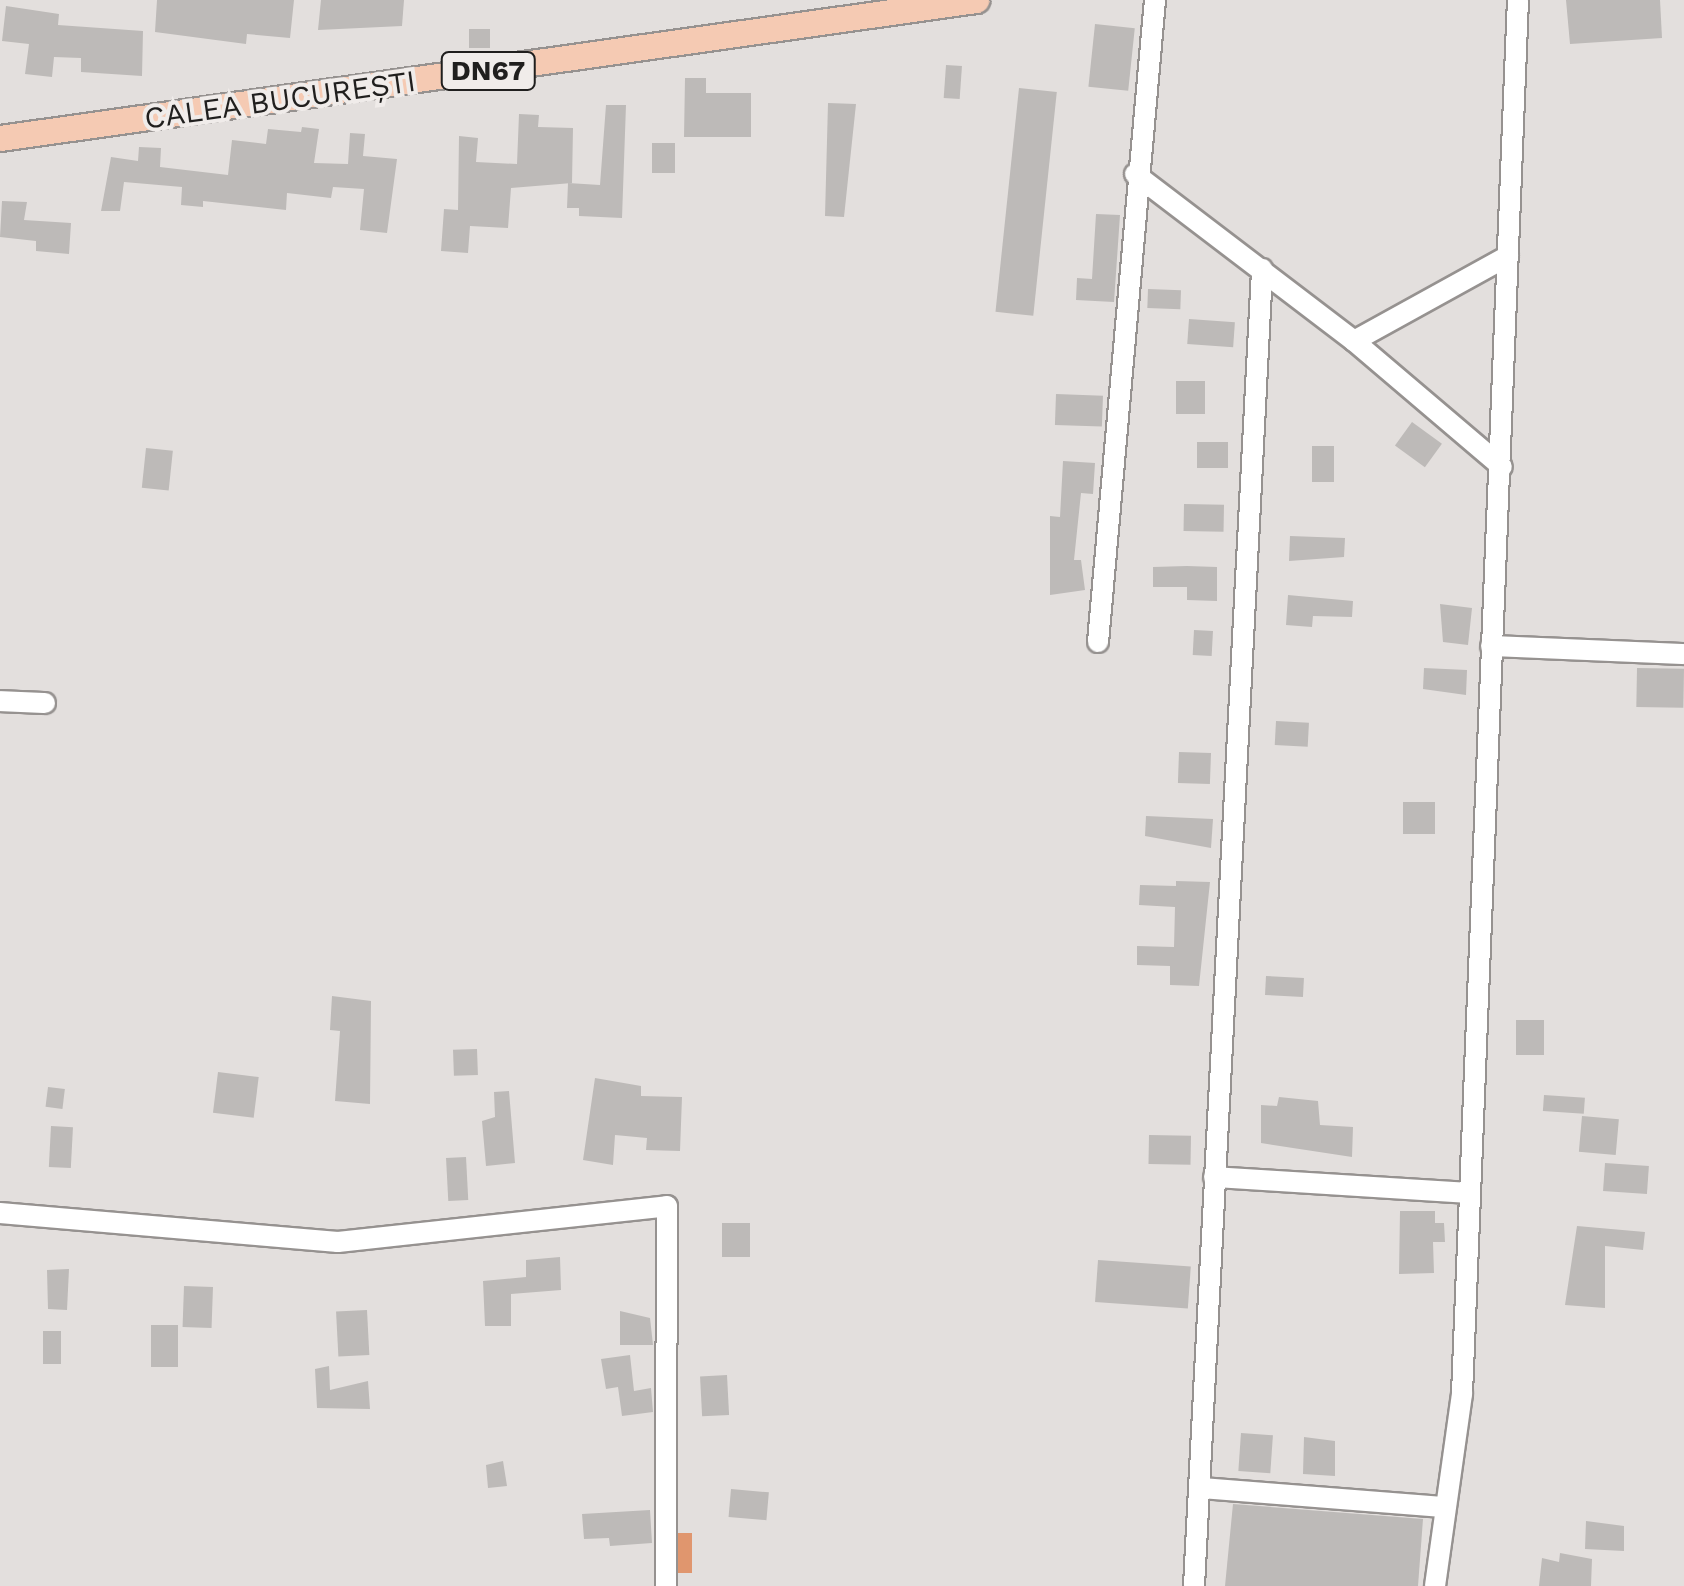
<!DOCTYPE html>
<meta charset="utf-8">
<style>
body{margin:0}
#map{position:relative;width:1684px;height:1586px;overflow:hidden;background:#e3dfdd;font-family:"Work Sans",sans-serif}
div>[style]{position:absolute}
.water>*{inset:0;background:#e0966e;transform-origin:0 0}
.building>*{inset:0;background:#bdbab8;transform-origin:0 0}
.roads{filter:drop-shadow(2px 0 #969290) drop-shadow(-2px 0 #969290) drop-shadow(0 2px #969290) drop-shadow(0 -2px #969290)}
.minor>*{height:20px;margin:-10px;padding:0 10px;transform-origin:10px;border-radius:10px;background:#fff}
.major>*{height:25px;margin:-12.5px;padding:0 12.5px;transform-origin:12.5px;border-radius:12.5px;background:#f5cab3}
span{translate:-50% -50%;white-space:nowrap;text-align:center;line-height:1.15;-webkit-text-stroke:8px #f0ecea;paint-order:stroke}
.shield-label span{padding:2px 8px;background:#f0ecea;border:2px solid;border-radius:8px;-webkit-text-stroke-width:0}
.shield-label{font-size:28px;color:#201f1e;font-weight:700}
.street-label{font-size:30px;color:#201f1e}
</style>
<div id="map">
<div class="water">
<i style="left:673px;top:1533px;width:19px;height:40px"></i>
</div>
<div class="building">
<i style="clip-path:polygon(157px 0,294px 0,290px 38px,247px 34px,246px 44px,155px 32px)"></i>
<i style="clip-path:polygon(321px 0,404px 0,402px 26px,318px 30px)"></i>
<i style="clip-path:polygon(1566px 0,1660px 0,1662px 38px,1570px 44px)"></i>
<i style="clip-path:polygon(6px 6px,59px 14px,58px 25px,143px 31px,142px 76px,81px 72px,81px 58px,54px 57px,52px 77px,25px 74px,29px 44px,2px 41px)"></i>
<i style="left:1095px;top:24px;width:40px;height:63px;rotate:6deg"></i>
<i style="left:469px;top:29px;width:21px;height:19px"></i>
<i style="left:946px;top:65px;width:16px;height:33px;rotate:4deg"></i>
<i style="clip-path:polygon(685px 78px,706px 78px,706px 93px,751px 93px,751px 137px,684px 137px)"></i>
<i style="left:1019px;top:88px;width:38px;height:225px;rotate:6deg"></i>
<i style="clip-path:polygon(828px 103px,856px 104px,844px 217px,825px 216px)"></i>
<i style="clip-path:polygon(606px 105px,626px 105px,622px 218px,579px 216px,579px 208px,567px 208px,568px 183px,600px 185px)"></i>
<i style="clip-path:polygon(519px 114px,539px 115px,538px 127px,573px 128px,572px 183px,511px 188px,508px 228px,470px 226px,468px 253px,441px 251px,444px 209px,458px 210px,459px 136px,478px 138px,476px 162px,517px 164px)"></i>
<i style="clip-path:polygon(302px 127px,319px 129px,314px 163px,348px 164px,350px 133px,365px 134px,363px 156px,397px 159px,387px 233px,360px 230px,364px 189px,333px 187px,331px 198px,287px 193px,286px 210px,203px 201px,203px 207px,181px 205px,182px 187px,124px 182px,120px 211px,101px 211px,111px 157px,138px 161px,139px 147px,161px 148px,160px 167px,228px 175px,232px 140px,266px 144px,268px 129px,301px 132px)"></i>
<i style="left:652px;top:143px;width:23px;height:30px"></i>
<i style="clip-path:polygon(2px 201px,27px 202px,24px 220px,71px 223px,69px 254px,36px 251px,36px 241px,0 237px)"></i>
<i style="clip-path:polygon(1096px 214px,1120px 215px,1114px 302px,1076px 300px,1077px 278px,1092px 279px)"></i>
<i style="left:1148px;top:289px;width:33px;height:19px;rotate:2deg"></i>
<i style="left:1189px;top:319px;width:46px;height:25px;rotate:4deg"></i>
<i style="left:1176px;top:381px;width:29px;height:33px"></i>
<i style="left:1056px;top:394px;width:47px;height:31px;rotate:2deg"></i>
<i style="left:1412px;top:422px;width:37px;height:29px;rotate:36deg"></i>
<i style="left:1197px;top:442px;width:31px;height:26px"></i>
<i style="left:1312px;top:446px;width:22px;height:36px"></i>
<i style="left:146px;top:448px;width:27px;height:40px;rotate:6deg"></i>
<i style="clip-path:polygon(1063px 461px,1095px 463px,1093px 494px,1081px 493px,1074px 560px,1081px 560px,1085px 590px,1050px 595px,1050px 516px,1060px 517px)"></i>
<i style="left:1184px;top:504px;width:40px;height:27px;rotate:1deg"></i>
<i style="clip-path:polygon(1290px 536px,1345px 538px,1344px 557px,1289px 561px)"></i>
<i style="clip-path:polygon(1187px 566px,1217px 567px,1217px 601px,1187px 600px,1187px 587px,1153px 587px,1153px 567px)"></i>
<i style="clip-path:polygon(1288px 595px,1353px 601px,1352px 617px,1313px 616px,1312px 627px,1286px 625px)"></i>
<i style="clip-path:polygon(1440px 604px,1472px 608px,1468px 645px,1443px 642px)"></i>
<i style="left:1194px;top:630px;width:19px;height:25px;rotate:3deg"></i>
<i style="clip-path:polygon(1424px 668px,1467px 670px,1466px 695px,1423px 689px)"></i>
<i style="left:1637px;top:668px;width:47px;height:39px;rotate:1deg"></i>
<i style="left:1276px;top:721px;width:33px;height:24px;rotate:3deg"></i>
<i style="left:1179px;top:752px;width:32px;height:31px;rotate:2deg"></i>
<i style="left:1403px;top:802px;width:32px;height:32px"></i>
<i style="clip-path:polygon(1146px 816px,1213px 819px,1211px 848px,1145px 836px)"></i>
<i style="clip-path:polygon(1176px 881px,1210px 882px,1199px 986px,1170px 985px,1170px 966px,1137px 965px,1137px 946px,1174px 947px,1175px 907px,1139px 905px,1140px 885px,1176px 886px)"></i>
<i style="left:1266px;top:976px;width:38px;height:19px;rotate:3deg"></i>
<i style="clip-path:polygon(332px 996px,371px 1001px,370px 1104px,335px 1101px,340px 1031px,330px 1030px)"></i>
<i style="left:1516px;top:1020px;width:28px;height:35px"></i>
<i style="left:477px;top:1049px;width:26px;height:24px;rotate:88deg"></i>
<i style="left:218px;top:1072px;width:41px;height:41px;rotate:7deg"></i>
<i style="clip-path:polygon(595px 1078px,641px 1086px,641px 1096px,682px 1097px,680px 1151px,646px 1150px,647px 1138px,615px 1135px,613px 1165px,583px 1160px)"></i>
<i style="left:48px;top:1087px;width:17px;height:20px;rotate:7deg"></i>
<i style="clip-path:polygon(509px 1091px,515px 1163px,486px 1166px,482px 1121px,495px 1117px,494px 1092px)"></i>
<i style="left:1544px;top:1095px;width:41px;height:16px;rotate:4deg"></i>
<i style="clip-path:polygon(1279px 1097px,1318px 1101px,1320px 1125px,1353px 1127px,1352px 1157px,1261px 1143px,1261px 1105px,1277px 1106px)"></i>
<i style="left:1582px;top:1116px;width:37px;height:36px;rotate:5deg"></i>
<i style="left:51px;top:1126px;width:22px;height:41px;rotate:3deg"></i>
<i style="left:1149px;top:1135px;width:42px;height:29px;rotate:1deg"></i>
<i style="left:466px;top:1157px;width:43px;height:20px;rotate:87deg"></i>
<i style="left:1605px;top:1163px;width:44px;height:28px;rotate:4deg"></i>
<i style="clip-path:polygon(1400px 1211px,1435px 1211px,1435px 1223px,1444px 1223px,1445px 1242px,1433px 1242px,1434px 1273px,1399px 1274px)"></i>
<i style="left:750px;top:1223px;width:34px;height:28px;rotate:90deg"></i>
<i style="clip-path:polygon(1577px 1226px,1645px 1232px,1643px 1250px,1605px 1246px,1605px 1308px,1565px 1305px)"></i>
<i style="clip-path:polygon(560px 1257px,561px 1290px,511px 1294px,511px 1326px,485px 1326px,483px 1281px,526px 1277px,526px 1260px)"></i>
<i style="left:1098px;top:1260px;width:93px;height:42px;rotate:4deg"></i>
<i style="clip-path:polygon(69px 1269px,67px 1310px,48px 1309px,47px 1270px)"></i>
<i style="left:184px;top:1286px;width:29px;height:41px;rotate:2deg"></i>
<i style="left:367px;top:1310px;width:45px;height:31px;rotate:87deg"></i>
<i style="clip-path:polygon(620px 1311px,650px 1318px,653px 1345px,620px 1345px)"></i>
<i style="left:151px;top:1325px;width:27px;height:42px"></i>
<i style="left:43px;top:1331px;width:18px;height:33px"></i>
<i style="clip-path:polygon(630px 1355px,634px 1391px,651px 1388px,653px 1412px,622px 1416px,618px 1387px,606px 1389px,601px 1359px)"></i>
<i style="clip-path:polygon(329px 1366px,330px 1390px,368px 1381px,370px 1409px,317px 1408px,315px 1369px)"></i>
<i style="left:727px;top:1375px;width:40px;height:27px;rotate:87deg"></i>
<i style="left:1241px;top:1433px;width:32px;height:38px;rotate:4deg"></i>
<i style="clip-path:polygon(1304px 1437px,1335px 1441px,1335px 1476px,1303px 1474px)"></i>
<i style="clip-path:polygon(503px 1461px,507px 1486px,488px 1488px,486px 1465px)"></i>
<i style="left:731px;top:1489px;width:38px;height:28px;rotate:5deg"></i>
<i style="clip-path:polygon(1233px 1504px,1423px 1519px,1418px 1586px,1225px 1586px)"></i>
<i style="clip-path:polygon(650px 1510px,652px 1543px,610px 1546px,609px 1538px,584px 1539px,582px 1514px)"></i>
<i style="clip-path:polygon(1586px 1521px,1624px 1526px,1624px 1551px,1585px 1549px)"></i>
<i style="clip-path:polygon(1560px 1553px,1592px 1559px,1591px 1586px,1539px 1586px,1542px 1558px,1559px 1562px)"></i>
</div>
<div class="roads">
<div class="minor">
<i style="left:1135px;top:174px;width:275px;rotate:37.3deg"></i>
<i style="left:1354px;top:341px;width:194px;rotate:40.4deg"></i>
<i style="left:1354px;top:341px;width:176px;rotate:-28.9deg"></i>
<i style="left:1098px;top:642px;width:645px;rotate:-84.93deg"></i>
<i style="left:1491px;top:646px;width:193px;rotate:2.4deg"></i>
<i style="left:0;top:701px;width:45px;rotate:2.5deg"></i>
<i style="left:1214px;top:1177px;width:254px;rotate:3.6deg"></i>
<i style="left:0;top:1213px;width:339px;rotate:4.9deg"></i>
<i style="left:338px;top:1242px;width:331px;rotate:-6.2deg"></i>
<i style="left:667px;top:1206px;width:380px;rotate:90.2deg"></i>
<i style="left:1202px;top:1488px;width:241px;rotate:4.5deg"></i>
<i style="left:1194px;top:1586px;width:1319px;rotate:-87.04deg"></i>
<i style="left:1435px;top:1586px;width:194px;rotate:-82deg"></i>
<i style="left:1462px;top:1394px;width:1395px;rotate:-87.7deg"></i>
</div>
<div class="major">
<i style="left:0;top:138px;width:986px;rotate:-8.05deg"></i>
</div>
</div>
<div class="shield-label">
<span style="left:488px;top:71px">DN67</span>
</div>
<div class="street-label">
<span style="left:280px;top:100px;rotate:-8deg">CALEA BUCUREȘTI</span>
</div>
</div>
